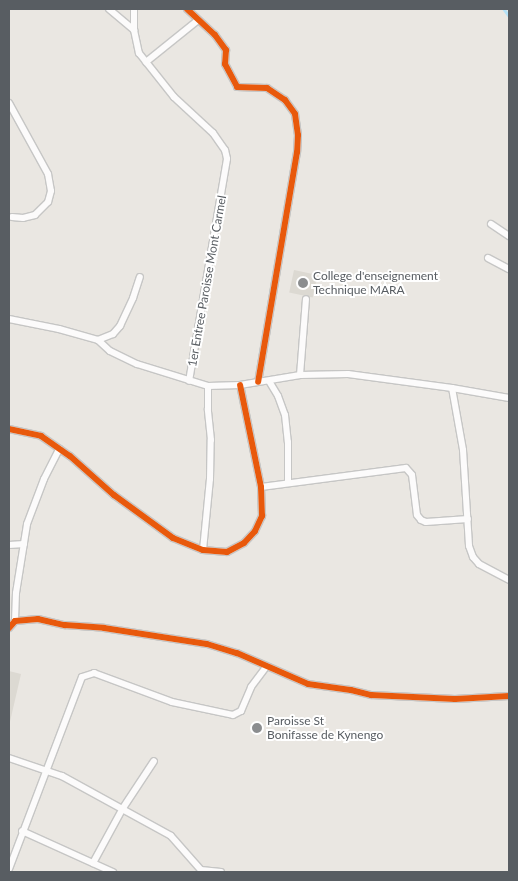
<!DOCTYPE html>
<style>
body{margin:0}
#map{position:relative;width:518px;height:881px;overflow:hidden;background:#eae7e2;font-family:Lato,sans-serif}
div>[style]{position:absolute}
.education>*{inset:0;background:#dcd9d2;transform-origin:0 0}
.stream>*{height:2.5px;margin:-1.25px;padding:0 1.25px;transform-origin:1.25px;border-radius:1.25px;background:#b4e1f6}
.roads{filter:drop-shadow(1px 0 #c6c6c5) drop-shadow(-1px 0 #c6c6c5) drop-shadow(0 1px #c6c6c5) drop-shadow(0 -1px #c6c6c5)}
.minor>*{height:6px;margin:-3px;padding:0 3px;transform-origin:3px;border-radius:3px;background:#fcfbfb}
.cycleway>*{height:6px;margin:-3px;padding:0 3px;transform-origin:3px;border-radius:3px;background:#e8590c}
.dots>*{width:14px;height:14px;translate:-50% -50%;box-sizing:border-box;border:2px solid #fff;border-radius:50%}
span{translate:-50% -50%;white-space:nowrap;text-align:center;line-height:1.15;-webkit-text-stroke:4px #fff;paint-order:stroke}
.poi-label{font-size:12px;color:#585d62}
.left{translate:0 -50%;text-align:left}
.street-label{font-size:12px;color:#585d62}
.frame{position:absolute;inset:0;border:10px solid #585d62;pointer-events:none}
</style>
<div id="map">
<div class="education">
<i style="left:294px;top:270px;width:24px;height:23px;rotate:12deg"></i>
<i style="clip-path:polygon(9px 671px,21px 674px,9px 726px)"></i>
</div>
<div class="stream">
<i style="left:504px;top:9px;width:9px;rotate:54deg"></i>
</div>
<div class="roads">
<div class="minor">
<i style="left:109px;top:9px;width:33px;rotate:40deg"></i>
<i style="left:134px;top:9px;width:21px;rotate:90deg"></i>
<i style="left:134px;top:30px;width:24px;rotate:78deg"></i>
<i style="left:139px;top:53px;width:56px;rotate:51.5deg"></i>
<i style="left:174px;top:97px;width:53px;rotate:42.7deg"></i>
<i style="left:213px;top:133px;width:21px;rotate:55deg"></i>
<i style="left:225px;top:150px;width:9px;rotate:77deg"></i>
<i style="left:227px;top:159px;width:225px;rotate:99.7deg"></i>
<i style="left:187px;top:9px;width:38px;rotate:43deg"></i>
<i style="left:215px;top:35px;width:19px;rotate:54deg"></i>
<i style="left:226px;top:50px;width:14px;rotate:94deg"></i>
<i style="left:225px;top:64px;width:26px;rotate:62deg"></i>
<i style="left:237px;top:87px;width:30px;rotate:2deg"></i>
<i style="left:267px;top:88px;width:22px;rotate:34deg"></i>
<i style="left:285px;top:100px;width:17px;rotate:54deg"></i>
<i style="left:295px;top:114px;width:21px;rotate:82deg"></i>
<i style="left:298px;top:135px;width:17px;rotate:93deg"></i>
<i style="left:297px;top:152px;width:233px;rotate:99.6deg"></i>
<i style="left:146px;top:62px;width:67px;rotate:-38.9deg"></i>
<i style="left:9px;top:103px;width:81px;rotate:61.2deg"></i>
<i style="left:48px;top:174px;width:17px;rotate:80deg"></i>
<i style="left:51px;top:191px;width:11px;rotate:105deg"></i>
<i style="left:48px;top:202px;width:18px;rotate:135deg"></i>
<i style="left:35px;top:215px;width:12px;rotate:166deg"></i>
<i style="left:23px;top:218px;width:11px;rotate:-175deg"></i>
<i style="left:491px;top:224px;width:22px;rotate:34deg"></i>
<i style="left:488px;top:258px;width:24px;rotate:28deg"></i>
<i style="left:9px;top:319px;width:51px;rotate:11.3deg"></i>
<i style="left:59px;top:329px;width:41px;rotate:15.8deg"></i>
<i style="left:98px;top:340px;width:16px;rotate:-22deg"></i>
<i style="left:113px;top:334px;width:11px;rotate:-49deg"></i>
<i style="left:120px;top:326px;width:31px;rotate:-65deg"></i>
<i style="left:133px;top:298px;width:22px;rotate:-72deg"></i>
<i style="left:98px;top:340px;width:16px;rotate:43deg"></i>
<i style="left:110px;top:351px;width:30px;rotate:26deg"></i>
<i style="left:137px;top:364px;width:74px;rotate:17.2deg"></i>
<i style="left:208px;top:386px;width:32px;rotate:-2deg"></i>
<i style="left:240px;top:385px;width:61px;rotate:-9.5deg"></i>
<i style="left:300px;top:375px;width:48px;rotate:-1.2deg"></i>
<i style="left:348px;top:374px;width:105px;rotate:7.7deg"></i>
<i style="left:452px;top:388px;width:58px;rotate:10deg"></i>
<i style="left:300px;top:375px;width:76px;rotate:-85.5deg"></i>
<i style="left:269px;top:381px;width:17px;rotate:59deg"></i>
<i style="left:278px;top:396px;width:20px;rotate:70deg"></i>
<i style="left:285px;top:415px;width:27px;rotate:84deg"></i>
<i style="left:288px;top:442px;width:40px;rotate:90deg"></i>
<i style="left:452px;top:388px;width:63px;rotate:79.9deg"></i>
<i style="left:463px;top:450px;width:96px;rotate:86.4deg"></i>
<i style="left:469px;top:546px;width:12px;rotate:70deg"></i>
<i style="left:473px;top:557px;width:9px;rotate:49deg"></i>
<i style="left:479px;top:564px;width:34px;rotate:28deg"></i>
<i style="left:9px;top:429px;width:33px;rotate:12deg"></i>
<i style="left:41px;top:436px;width:35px;rotate:35deg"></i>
<i style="left:70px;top:456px;width:59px;rotate:41.6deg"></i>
<i style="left:114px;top:495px;width:73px;rotate:36.1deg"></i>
<i style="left:173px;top:538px;width:32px;rotate:22deg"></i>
<i style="left:203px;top:550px;width:24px;rotate:5deg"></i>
<i style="left:227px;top:552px;width:19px;rotate:-28deg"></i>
<i style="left:244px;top:543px;width:16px;rotate:-47deg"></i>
<i style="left:255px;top:531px;width:17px;rotate:-65deg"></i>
<i style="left:262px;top:516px;width:29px;rotate:-92deg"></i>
<i style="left:261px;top:487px;width:104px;rotate:-101.6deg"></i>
<i style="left:261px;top:487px;width:146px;rotate:-7.5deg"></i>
<i style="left:406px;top:468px;width:9px;rotate:49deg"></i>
<i style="left:412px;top:475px;width:40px;rotate:82.9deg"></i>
<i style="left:417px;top:515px;width:6px;rotate:51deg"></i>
<i style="left:421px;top:520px;width:5px;rotate:22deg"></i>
<i style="left:426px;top:522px;width:42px;rotate:-4.1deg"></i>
<i style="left:9px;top:545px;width:15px;rotate:-4deg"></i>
<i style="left:203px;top:550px;width:71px;rotate:-84.4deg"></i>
<i style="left:210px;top:479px;width:39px;rotate:-89deg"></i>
<i style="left:211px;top:440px;width:31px;rotate:-96deg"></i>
<i style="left:208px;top:409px;width:23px;rotate:-90deg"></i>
<i style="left:15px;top:621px;width:28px;rotate:-88deg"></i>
<i style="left:16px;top:593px;width:70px;rotate:-80.9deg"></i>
<i style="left:27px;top:524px;width:48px;rotate:-69.3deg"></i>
<i style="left:44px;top:479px;width:34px;rotate:-63deg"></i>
<i style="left:9px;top:628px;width:9px;rotate:-49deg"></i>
<i style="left:15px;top:621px;width:23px;rotate:-5deg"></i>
<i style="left:38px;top:619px;width:28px;rotate:13deg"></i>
<i style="left:65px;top:625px;width:39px;rotate:4deg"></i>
<i style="left:104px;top:628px;width:104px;rotate:8.8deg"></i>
<i style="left:207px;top:644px;width:31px;rotate:17deg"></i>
<i style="left:237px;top:653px;width:77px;rotate:23.6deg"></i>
<i style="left:308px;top:684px;width:43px;rotate:7.9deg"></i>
<i style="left:351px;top:690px;width:21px;rotate:14deg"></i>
<i style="left:371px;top:695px;width:84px;rotate:2.7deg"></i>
<i style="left:455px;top:699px;width:54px;rotate:-3.2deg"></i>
<i style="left:9px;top:758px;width:56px;rotate:18.8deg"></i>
<i style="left:62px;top:776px;width:124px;rotate:28.8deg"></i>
<i style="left:171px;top:836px;width:45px;rotate:48.6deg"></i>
<i style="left:201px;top:870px;width:20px;rotate:6deg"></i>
<i style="left:22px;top:831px;width:100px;rotate:24.3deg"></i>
<i style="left:93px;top:863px;width:63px;rotate:-61.4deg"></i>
<i style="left:123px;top:808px;width:56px;rotate:-56.6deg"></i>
<i style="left:9px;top:869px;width:205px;rotate:-69.2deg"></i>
<i style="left:82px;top:677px;width:13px;rotate:-18deg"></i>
<i style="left:94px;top:673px;width:83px;rotate:20.4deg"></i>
<i style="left:172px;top:702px;width:62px;rotate:12deg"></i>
<i style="left:233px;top:715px;width:9px;rotate:-27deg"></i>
<i style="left:241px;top:711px;width:26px;rotate:-67deg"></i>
<i style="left:251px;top:687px;width:25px;rotate:-53deg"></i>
</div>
</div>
<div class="cycleway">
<i style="left:187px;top:9px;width:38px;rotate:43deg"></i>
<i style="left:215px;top:35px;width:19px;rotate:54deg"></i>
<i style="left:226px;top:50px;width:14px;rotate:94deg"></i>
<i style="left:225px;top:64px;width:26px;rotate:62deg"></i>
<i style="left:237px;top:87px;width:30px;rotate:2deg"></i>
<i style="left:267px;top:88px;width:22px;rotate:34deg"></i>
<i style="left:285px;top:100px;width:17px;rotate:54deg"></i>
<i style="left:295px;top:114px;width:21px;rotate:82deg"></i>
<i style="left:298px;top:135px;width:17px;rotate:93deg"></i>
<i style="left:297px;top:152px;width:233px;rotate:99.6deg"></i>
<i style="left:9px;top:429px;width:33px;rotate:12deg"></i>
<i style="left:41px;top:436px;width:35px;rotate:35deg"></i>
<i style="left:70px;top:456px;width:59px;rotate:41.6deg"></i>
<i style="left:114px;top:495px;width:73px;rotate:36.1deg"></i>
<i style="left:173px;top:538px;width:32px;rotate:22deg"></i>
<i style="left:203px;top:550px;width:24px;rotate:5deg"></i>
<i style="left:227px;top:552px;width:19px;rotate:-28deg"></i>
<i style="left:244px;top:543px;width:16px;rotate:-47deg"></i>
<i style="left:255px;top:531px;width:17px;rotate:-65deg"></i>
<i style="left:262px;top:516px;width:29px;rotate:-92deg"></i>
<i style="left:261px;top:487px;width:104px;rotate:-101.6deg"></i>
<i style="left:9px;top:628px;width:9px;rotate:-49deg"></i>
<i style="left:15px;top:621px;width:23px;rotate:-5deg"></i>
<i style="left:38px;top:619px;width:28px;rotate:13deg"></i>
<i style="left:65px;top:625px;width:39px;rotate:4deg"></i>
<i style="left:104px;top:628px;width:104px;rotate:8.8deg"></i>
<i style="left:207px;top:644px;width:31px;rotate:17deg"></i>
<i style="left:237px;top:653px;width:77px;rotate:23.6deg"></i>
<i style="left:308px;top:684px;width:43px;rotate:7.9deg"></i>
<i style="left:351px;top:690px;width:21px;rotate:14deg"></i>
<i style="left:371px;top:695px;width:84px;rotate:2.7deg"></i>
<i style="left:455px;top:699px;width:54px;rotate:-3.2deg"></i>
</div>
<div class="dots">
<i style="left:303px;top:283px;background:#8b8d8f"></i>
<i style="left:257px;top:728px;background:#8b8d8f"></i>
</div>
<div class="poi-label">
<span class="left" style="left:313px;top:283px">College d'enseignement<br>Technique MARA</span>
<span class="left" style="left:267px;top:728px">Paroisse St<br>Bonifasse de Kynengo</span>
</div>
<div class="street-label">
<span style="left:207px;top:281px;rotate:-80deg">1er Entree Paroisse Mont Carmel</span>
</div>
<div class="frame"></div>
</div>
